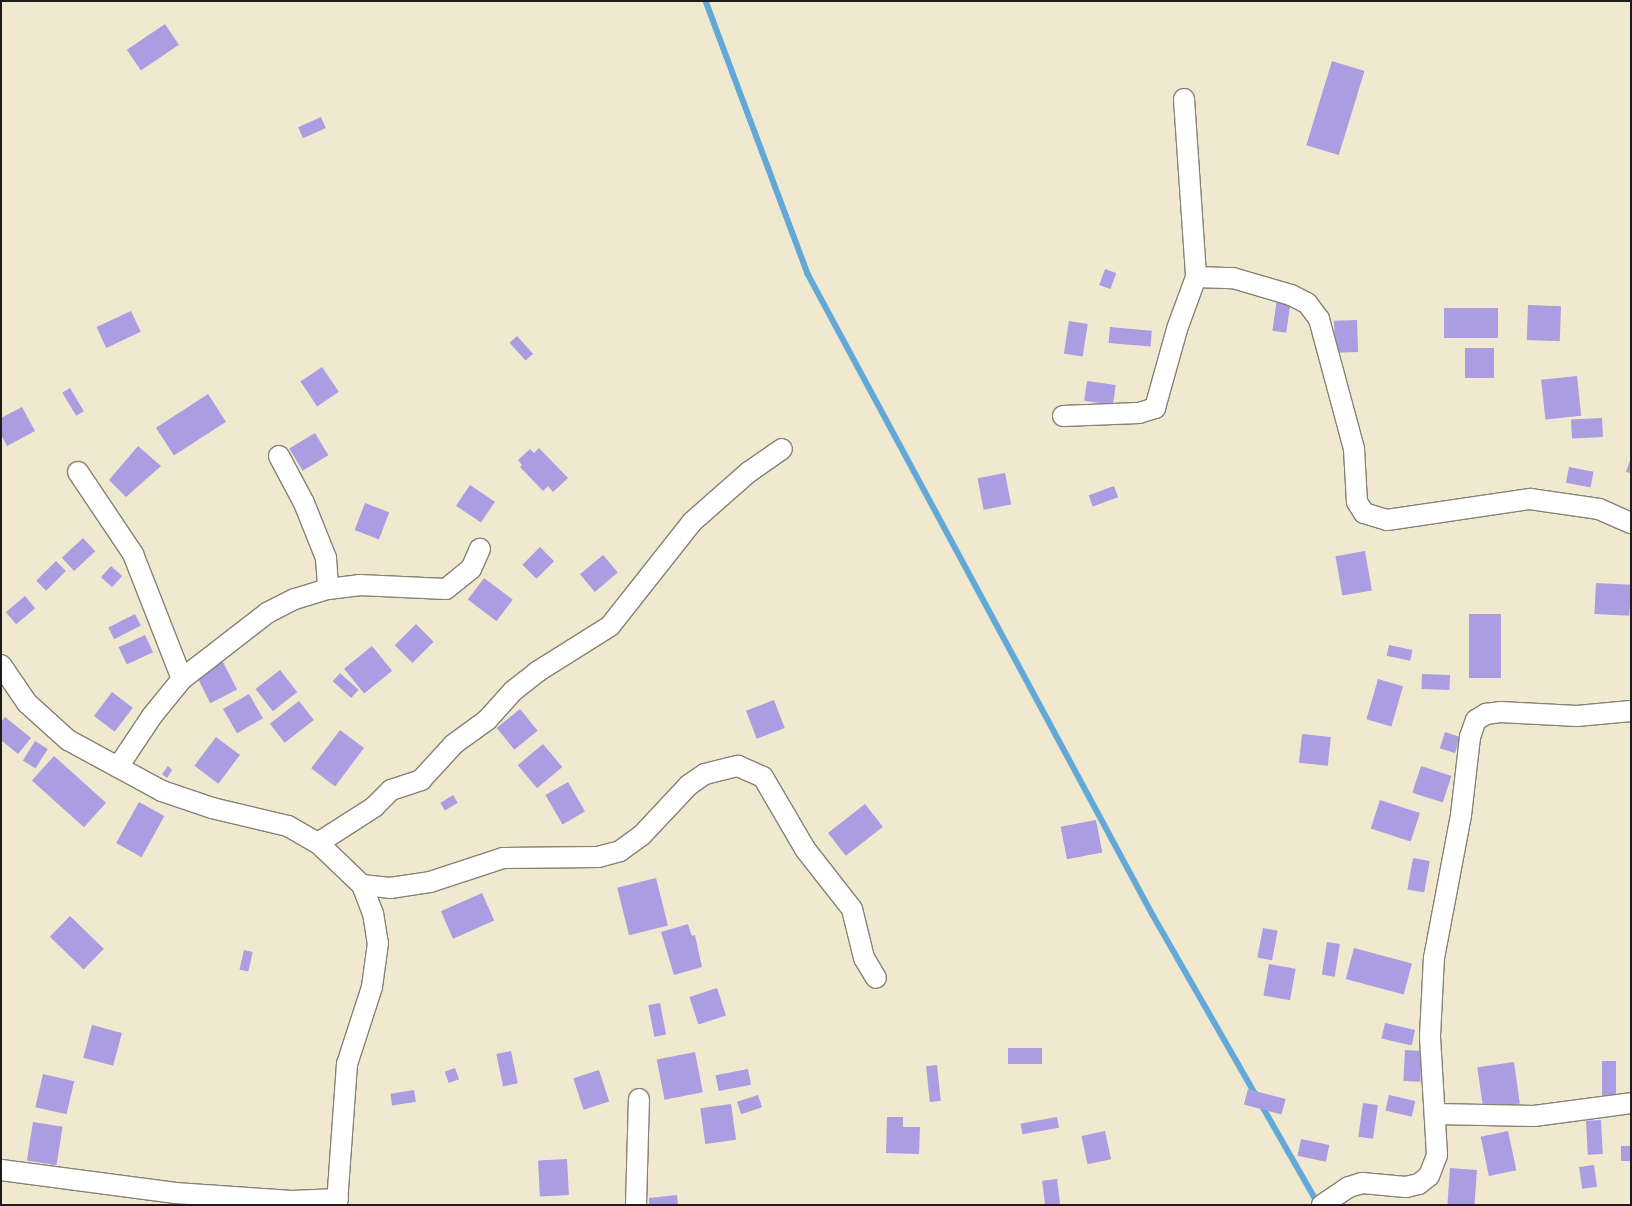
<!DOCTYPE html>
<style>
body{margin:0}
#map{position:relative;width:1632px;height:1206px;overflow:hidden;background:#f1e9cf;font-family:"Architects Daughter",sans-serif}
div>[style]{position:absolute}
.stream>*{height:5.5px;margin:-2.75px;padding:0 2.75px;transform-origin:2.75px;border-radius:2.75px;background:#62a8d8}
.building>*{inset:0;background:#aa9de1;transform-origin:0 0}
.roads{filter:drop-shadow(1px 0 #868276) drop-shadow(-1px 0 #868276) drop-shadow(0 1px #868276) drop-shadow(0 -1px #868276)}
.minor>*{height:20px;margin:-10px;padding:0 10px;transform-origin:10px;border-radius:10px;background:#fff}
span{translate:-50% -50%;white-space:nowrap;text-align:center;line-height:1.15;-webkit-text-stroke:4px #fbf7ec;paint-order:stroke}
.frame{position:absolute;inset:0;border:2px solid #1c1c1c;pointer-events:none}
</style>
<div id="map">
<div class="stream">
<i style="left:706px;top:1px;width:291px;rotate:69.5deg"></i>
<i style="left:808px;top:274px;width:728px;rotate:61.71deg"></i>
<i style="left:1153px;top:915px;width:332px;rotate:60.2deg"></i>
</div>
<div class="building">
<i style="left:165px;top:24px;width:25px;height:46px;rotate:56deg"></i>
<i style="left:1332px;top:61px;width:34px;height:88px;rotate:17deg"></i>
<i style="left:321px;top:117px;width:12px;height:25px;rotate:66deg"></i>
<i style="left:1105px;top:269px;width:12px;height:17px;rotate:20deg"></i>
<i style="left:1277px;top:298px;width:14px;height:33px;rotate:8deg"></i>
<i style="left:1528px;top:305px;width:33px;height:35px;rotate:2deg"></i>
<i style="left:1444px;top:308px;width:54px;height:30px"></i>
<i style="left:131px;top:311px;width:23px;height:38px;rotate:65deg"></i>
<i style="left:1357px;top:320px;width:32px;height:23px;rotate:88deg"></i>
<i style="left:1069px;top:321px;width:19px;height:33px;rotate:9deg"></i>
<i style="left:1110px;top:327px;width:42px;height:16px;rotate:5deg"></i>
<i style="left:517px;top:336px;width:24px;height:10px;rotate:48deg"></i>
<i style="left:1465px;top:348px;width:29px;height:30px"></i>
<i style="left:322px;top:367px;width:30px;height:26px;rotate:56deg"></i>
<i style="left:1577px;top:376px;width:40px;height:36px;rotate:84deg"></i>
<i style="left:1087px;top:381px;width:29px;height:20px;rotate:8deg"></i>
<i style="left:70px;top:388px;width:27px;height:9px;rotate:59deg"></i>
<i style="left:208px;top:394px;width:33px;height:62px;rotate:57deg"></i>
<i style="clip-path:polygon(22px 407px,35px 431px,7px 446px,1px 435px,1px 418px)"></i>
<i style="left:1602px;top:418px;width:19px;height:31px;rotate:87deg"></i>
<i style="left:315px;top:433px;width:26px;height:30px;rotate:59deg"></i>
<i style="clip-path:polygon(138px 446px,161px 466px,126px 497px,109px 480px)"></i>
<i style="clip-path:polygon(539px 448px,568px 478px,553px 492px,548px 486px,543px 491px,520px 467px,522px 465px,518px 460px,530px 449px,534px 453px)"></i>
<i style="clip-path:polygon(1631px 458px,1631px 473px,1626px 472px)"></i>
<i style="left:1569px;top:467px;width:25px;height:16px;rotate:11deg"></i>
<i style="left:1005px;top:473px;width:32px;height:28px;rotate:79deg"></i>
<i style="left:470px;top:485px;width:30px;height:25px;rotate:34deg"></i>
<i style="left:1114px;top:486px;width:12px;height:27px;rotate:70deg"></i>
<i style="left:365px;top:503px;width:26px;height:29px;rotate:21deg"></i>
<i style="left:83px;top:538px;width:18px;height:29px;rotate:47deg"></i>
<i style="left:540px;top:547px;width:20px;height:25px;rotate:45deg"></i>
<i style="left:1365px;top:551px;width:40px;height:30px;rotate:80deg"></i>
<i style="left:603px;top:555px;width:23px;height:30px;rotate:50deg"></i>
<i style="left:56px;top:561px;width:14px;height:28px;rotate:45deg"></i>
<i style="left:111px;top:566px;width:15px;height:15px;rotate:42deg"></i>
<i style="left:484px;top:578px;width:36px;height:27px;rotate:37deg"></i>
<i style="left:1596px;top:583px;width:35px;height:31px;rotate:3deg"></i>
<i style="left:25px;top:596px;width:16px;height:25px;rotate:50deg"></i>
<i style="left:135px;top:614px;width:13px;height:30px;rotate:63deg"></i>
<i style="left:1469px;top:614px;width:32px;height:64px"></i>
<i style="left:416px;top:624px;width:25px;height:30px;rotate:45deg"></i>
<i style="left:145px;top:635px;width:19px;height:29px;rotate:65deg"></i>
<i style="left:1389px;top:645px;width:24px;height:11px;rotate:12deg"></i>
<i style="left:372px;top:646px;width:32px;height:36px;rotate:51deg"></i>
<i style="left:223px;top:662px;width:31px;height:30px;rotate:63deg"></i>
<i style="left:280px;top:670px;width:28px;height:31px;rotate:52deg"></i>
<i style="left:340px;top:673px;width:25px;height:11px;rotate:42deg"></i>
<i style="left:1422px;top:674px;width:28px;height:15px;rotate:2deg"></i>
<i style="left:1378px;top:679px;width:26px;height:42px;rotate:16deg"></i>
<i style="left:112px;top:692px;width:26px;height:30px;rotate:37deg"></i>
<i style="left:249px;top:694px;width:28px;height:30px;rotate:60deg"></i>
<i style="left:774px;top:700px;width:30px;height:30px;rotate:69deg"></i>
<i style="left:299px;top:701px;width:24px;height:37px;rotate:52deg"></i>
<i style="left:520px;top:709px;width:28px;height:30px;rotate:51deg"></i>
<i style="clip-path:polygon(5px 717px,31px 738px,18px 754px,1px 740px,1px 722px)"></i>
<i style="left:340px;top:730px;width:30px;height:48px;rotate:37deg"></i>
<i style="left:1445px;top:732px;width:16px;height:17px;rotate:18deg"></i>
<i style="left:1302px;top:734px;width:29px;height:29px;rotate:6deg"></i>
<i style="left:216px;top:737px;width:30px;height:36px;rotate:37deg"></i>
<i style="left:35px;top:741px;width:15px;height:23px;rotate:32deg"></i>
<i style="left:543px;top:744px;width:30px;height:33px;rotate:50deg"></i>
<i style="left:54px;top:756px;width:70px;height:33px;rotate:42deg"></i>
<i style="clip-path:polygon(168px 766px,172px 770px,167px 778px,162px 774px)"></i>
<i style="left:1421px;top:766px;width:32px;height:28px;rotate:18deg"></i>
<i style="left:568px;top:782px;width:34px;height:26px;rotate:60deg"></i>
<i style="left:453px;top:795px;width:9px;height:15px;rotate:58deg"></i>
<i style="left:1380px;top:800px;width:42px;height:30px;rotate:18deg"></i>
<i style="left:139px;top:802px;width:29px;height:47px;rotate:29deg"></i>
<i style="left:865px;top:804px;width:29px;height:47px;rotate:52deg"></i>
<i style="left:1096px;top:820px;width:33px;height:36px;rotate:79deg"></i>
<i style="left:1413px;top:858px;width:17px;height:32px;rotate:10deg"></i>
<i style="left:656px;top:878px;width:49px;height:40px;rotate:76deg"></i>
<i style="left:482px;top:893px;width:30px;height:45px;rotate:66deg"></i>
<i style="left:70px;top:916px;width:47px;height:29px;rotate:44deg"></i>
<i style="clip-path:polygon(688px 924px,692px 936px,695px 935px,702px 967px,674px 975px,661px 932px)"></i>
<i style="left:1263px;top:928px;width:15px;height:30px;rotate:11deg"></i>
<i style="left:1327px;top:942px;width:13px;height:33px;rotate:9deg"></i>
<i style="left:1354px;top:948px;width:60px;height:32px;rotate:15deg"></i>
<i style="left:244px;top:950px;width:9px;height:20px;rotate:13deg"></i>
<i style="left:1269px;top:964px;width:27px;height:32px;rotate:10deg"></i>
<i style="left:717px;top:988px;width:29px;height:29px;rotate:72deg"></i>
<i style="left:660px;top:1003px;width:32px;height:12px;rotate:79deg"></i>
<i style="left:1385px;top:1023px;width:31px;height:16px;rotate:13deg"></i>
<i style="left:92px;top:1025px;width:31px;height:34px;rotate:15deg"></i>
<i style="left:1008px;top:1048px;width:34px;height:16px"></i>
<i style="left:1405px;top:1050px;width:17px;height:31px;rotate:3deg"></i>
<i style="left:511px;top:1051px;width:33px;height:15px;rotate:78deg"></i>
<i style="left:695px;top:1052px;width:41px;height:39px;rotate:79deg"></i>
<i style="left:1602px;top:1061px;width:14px;height:35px"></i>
<i style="left:1514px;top:1062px;width:42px;height:37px;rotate:82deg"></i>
<i style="left:937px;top:1065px;width:36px;height:11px;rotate:84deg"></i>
<i style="left:455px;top:1068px;width:12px;height:11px;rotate:70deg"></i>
<i style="left:748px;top:1069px;width:16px;height:33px;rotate:79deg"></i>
<i style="left:599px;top:1070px;width:33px;height:27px;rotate:72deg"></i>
<i style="left:43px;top:1074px;width:32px;height:34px;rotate:13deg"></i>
<i style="left:1248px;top:1089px;width:39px;height:16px;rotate:15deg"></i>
<i style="left:414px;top:1090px;width:12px;height:24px;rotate:81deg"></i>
<i style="left:758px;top:1095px;width:13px;height:22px;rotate:72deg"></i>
<i style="left:1389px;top:1095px;width:27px;height:16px;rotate:13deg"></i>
<i style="left:1363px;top:1103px;width:15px;height:34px;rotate:8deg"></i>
<i style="left:731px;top:1104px;width:36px;height:31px;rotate:82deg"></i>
<i style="clip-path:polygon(887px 1117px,903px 1117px,903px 1127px,920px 1127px,919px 1154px,886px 1153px)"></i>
<i style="left:1057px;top:1117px;width:11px;height:37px;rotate:80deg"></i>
<i style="left:1601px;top:1120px;width:34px;height:15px;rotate:87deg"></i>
<i style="left:33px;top:1122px;width:30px;height:39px;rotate:9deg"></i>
<i style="left:1105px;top:1131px;width:29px;height:24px;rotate:78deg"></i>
<i style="left:1508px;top:1131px;width:40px;height:28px;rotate:78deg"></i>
<i style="left:1301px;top:1139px;width:29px;height:17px;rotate:12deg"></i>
<i style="left:1621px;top:1146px;width:10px;height:15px"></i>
<i style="left:567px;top:1159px;width:36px;height:29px;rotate:87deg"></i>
<i style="left:1594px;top:1165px;width:22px;height:15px;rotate:82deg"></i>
<i style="left:1450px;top:1168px;width:27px;height:37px;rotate:4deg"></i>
<i style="left:1057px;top:1179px;width:26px;height:15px;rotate:83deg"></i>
<i style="clip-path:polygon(677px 1195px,678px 1205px,649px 1205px,649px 1198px)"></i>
</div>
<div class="roads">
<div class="minor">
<i style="left:1184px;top:99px;width:178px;rotate:86.1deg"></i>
<i style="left:1196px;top:277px;width:37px;rotate:2deg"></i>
<i style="left:1233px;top:278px;width:60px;rotate:16.3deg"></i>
<i style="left:1291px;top:295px;width:18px;rotate:27deg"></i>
<i style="left:1307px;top:303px;width:20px;rotate:53deg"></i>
<i style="left:1319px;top:319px;width:135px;rotate:74.9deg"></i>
<i style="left:1354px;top:449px;width:53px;rotate:86.8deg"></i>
<i style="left:1357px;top:502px;width:13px;rotate:58deg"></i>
<i style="left:1364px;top:513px;width:24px;rotate:17deg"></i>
<i style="left:1387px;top:520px;width:145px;rotate:-8.4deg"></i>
<i style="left:1530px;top:499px;width:70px;rotate:8.2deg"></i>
<i style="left:1599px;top:509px;width:35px;rotate:24deg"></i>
<i style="left:1063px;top:416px;width:76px;rotate:-2.3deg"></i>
<i style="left:1139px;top:413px;width:17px;rotate:-17deg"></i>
<i style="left:1155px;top:408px;width:82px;rotate:-74.4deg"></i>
<i style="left:1177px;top:329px;width:55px;rotate:-69.9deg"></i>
<i style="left:279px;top:456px;width:53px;rotate:62deg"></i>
<i style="left:304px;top:503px;width:59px;rotate:68.2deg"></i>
<i style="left:326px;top:558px;width:31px;rotate:86deg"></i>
<i style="left:78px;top:472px;width:99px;rotate:56.1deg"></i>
<i style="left:133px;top:554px;width:134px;rotate:68.6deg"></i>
<i style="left:1px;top:665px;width:46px;rotate:55.6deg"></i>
<i style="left:27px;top:703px;width:55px;rotate:42.1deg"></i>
<i style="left:68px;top:740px;width:107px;rotate:28.5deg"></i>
<i style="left:162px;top:791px;width:53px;rotate:18.8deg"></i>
<i style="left:212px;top:808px;width:78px;rotate:13.3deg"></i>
<i style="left:288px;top:826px;width:34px;rotate:30deg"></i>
<i style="left:318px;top:843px;width:61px;rotate:43.7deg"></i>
<i style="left:362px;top:885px;width:30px;rotate:69deg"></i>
<i style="left:373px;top:913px;width:30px;rotate:81deg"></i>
<i style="left:378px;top:943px;width:44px;rotate:97.8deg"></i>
<i style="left:372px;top:987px;width:81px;rotate:108deg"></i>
<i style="left:347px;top:1064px;width:141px;rotate:94.1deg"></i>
<i style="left:118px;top:767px;width:61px;rotate:-56.3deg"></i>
<i style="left:152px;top:716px;width:48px;rotate:-51deg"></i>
<i style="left:182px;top:679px;width:108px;rotate:-37.8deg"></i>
<i style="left:267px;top:613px;width:31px;rotate:-27deg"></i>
<i style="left:295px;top:599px;width:34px;rotate:-17deg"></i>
<i style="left:328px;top:589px;width:31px;rotate:-7deg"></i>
<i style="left:359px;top:585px;width:87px;rotate:2.6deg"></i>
<i style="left:446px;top:589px;width:32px;rotate:-39deg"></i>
<i style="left:471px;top:569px;width:22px;rotate:-66deg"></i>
<i style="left:318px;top:843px;width:67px;rotate:-32.7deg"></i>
<i style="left:374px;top:807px;width:24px;rotate:-45deg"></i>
<i style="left:391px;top:790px;width:32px;rotate:-18deg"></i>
<i style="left:421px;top:780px;width:49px;rotate:-47.5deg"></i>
<i style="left:454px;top:744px;width:41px;rotate:-36deg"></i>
<i style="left:487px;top:720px;width:39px;rotate:-48deg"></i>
<i style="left:513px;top:691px;width:31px;rotate:-38deg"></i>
<i style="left:537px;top:672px;width:86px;rotate:-32.2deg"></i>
<i style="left:610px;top:626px;width:132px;rotate:-51.7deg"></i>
<i style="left:692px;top:522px;width:76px;rotate:-41.3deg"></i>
<i style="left:749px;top:472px;width:40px;rotate:-34.9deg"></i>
<i style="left:362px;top:885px;width:28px;rotate:6deg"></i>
<i style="left:390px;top:888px;width:40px;rotate:-8.5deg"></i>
<i style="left:430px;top:882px;width:77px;rotate:-18.2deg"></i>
<i style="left:503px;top:858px;width:95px;rotate:-0.6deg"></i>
<i style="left:598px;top:857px;width:23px;rotate:-15deg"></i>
<i style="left:620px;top:851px;width:27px;rotate:-36deg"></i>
<i style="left:642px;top:835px;width:69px;rotate:-46.8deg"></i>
<i style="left:689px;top:785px;width:19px;rotate:-35deg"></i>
<i style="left:705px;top:774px;width:34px;rotate:-14deg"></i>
<i style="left:738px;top:766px;width:27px;rotate:24deg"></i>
<i style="left:763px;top:777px;width:83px;rotate:59.7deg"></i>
<i style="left:805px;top:849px;width:76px;rotate:51.9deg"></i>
<i style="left:852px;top:909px;width:50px;rotate:76.2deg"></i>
<i style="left:864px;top:958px;width:23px;rotate:59deg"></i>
<i style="left:1435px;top:1114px;width:99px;rotate:1.2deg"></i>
<i style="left:1534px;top:1116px;width:98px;rotate:-7.6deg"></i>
<i style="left:1px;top:1170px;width:176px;rotate:7.5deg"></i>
<i style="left:175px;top:1193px;width:117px;rotate:3.9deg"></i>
<i style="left:292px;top:1201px;width:46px;rotate:-2.5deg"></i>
<i style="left:636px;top:1205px;width:106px;rotate:-88.4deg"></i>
<i style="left:1322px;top:1205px;width:32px;rotate:-34deg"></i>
<i style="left:1349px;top:1187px;width:14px;rotate:-17deg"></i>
<i style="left:1362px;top:1183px;width:44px;rotate:5.2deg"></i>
<i style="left:1406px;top:1187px;width:13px;rotate:-13deg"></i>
<i style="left:1419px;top:1184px;width:13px;rotate:-39deg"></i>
<i style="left:1429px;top:1176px;width:22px;rotate:-69deg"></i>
<i style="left:1437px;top:1155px;width:119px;rotate:-93.4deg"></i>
<i style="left:1430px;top:1036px;width:78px;rotate:-87.1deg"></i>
<i style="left:1434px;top:958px;width:146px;rotate:-79.3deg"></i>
<i style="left:1461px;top:815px;width:79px;rotate:-83.4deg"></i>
<i style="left:1470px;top:737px;width:18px;rotate:-71deg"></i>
<i style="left:1476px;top:720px;width:12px;rotate:-31deg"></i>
<i style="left:1486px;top:714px;width:14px;rotate:-8deg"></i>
<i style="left:1500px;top:712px;width:77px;rotate:3deg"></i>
<i style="left:1577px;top:716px;width:54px;rotate:-5.3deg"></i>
</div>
</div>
<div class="frame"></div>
</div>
